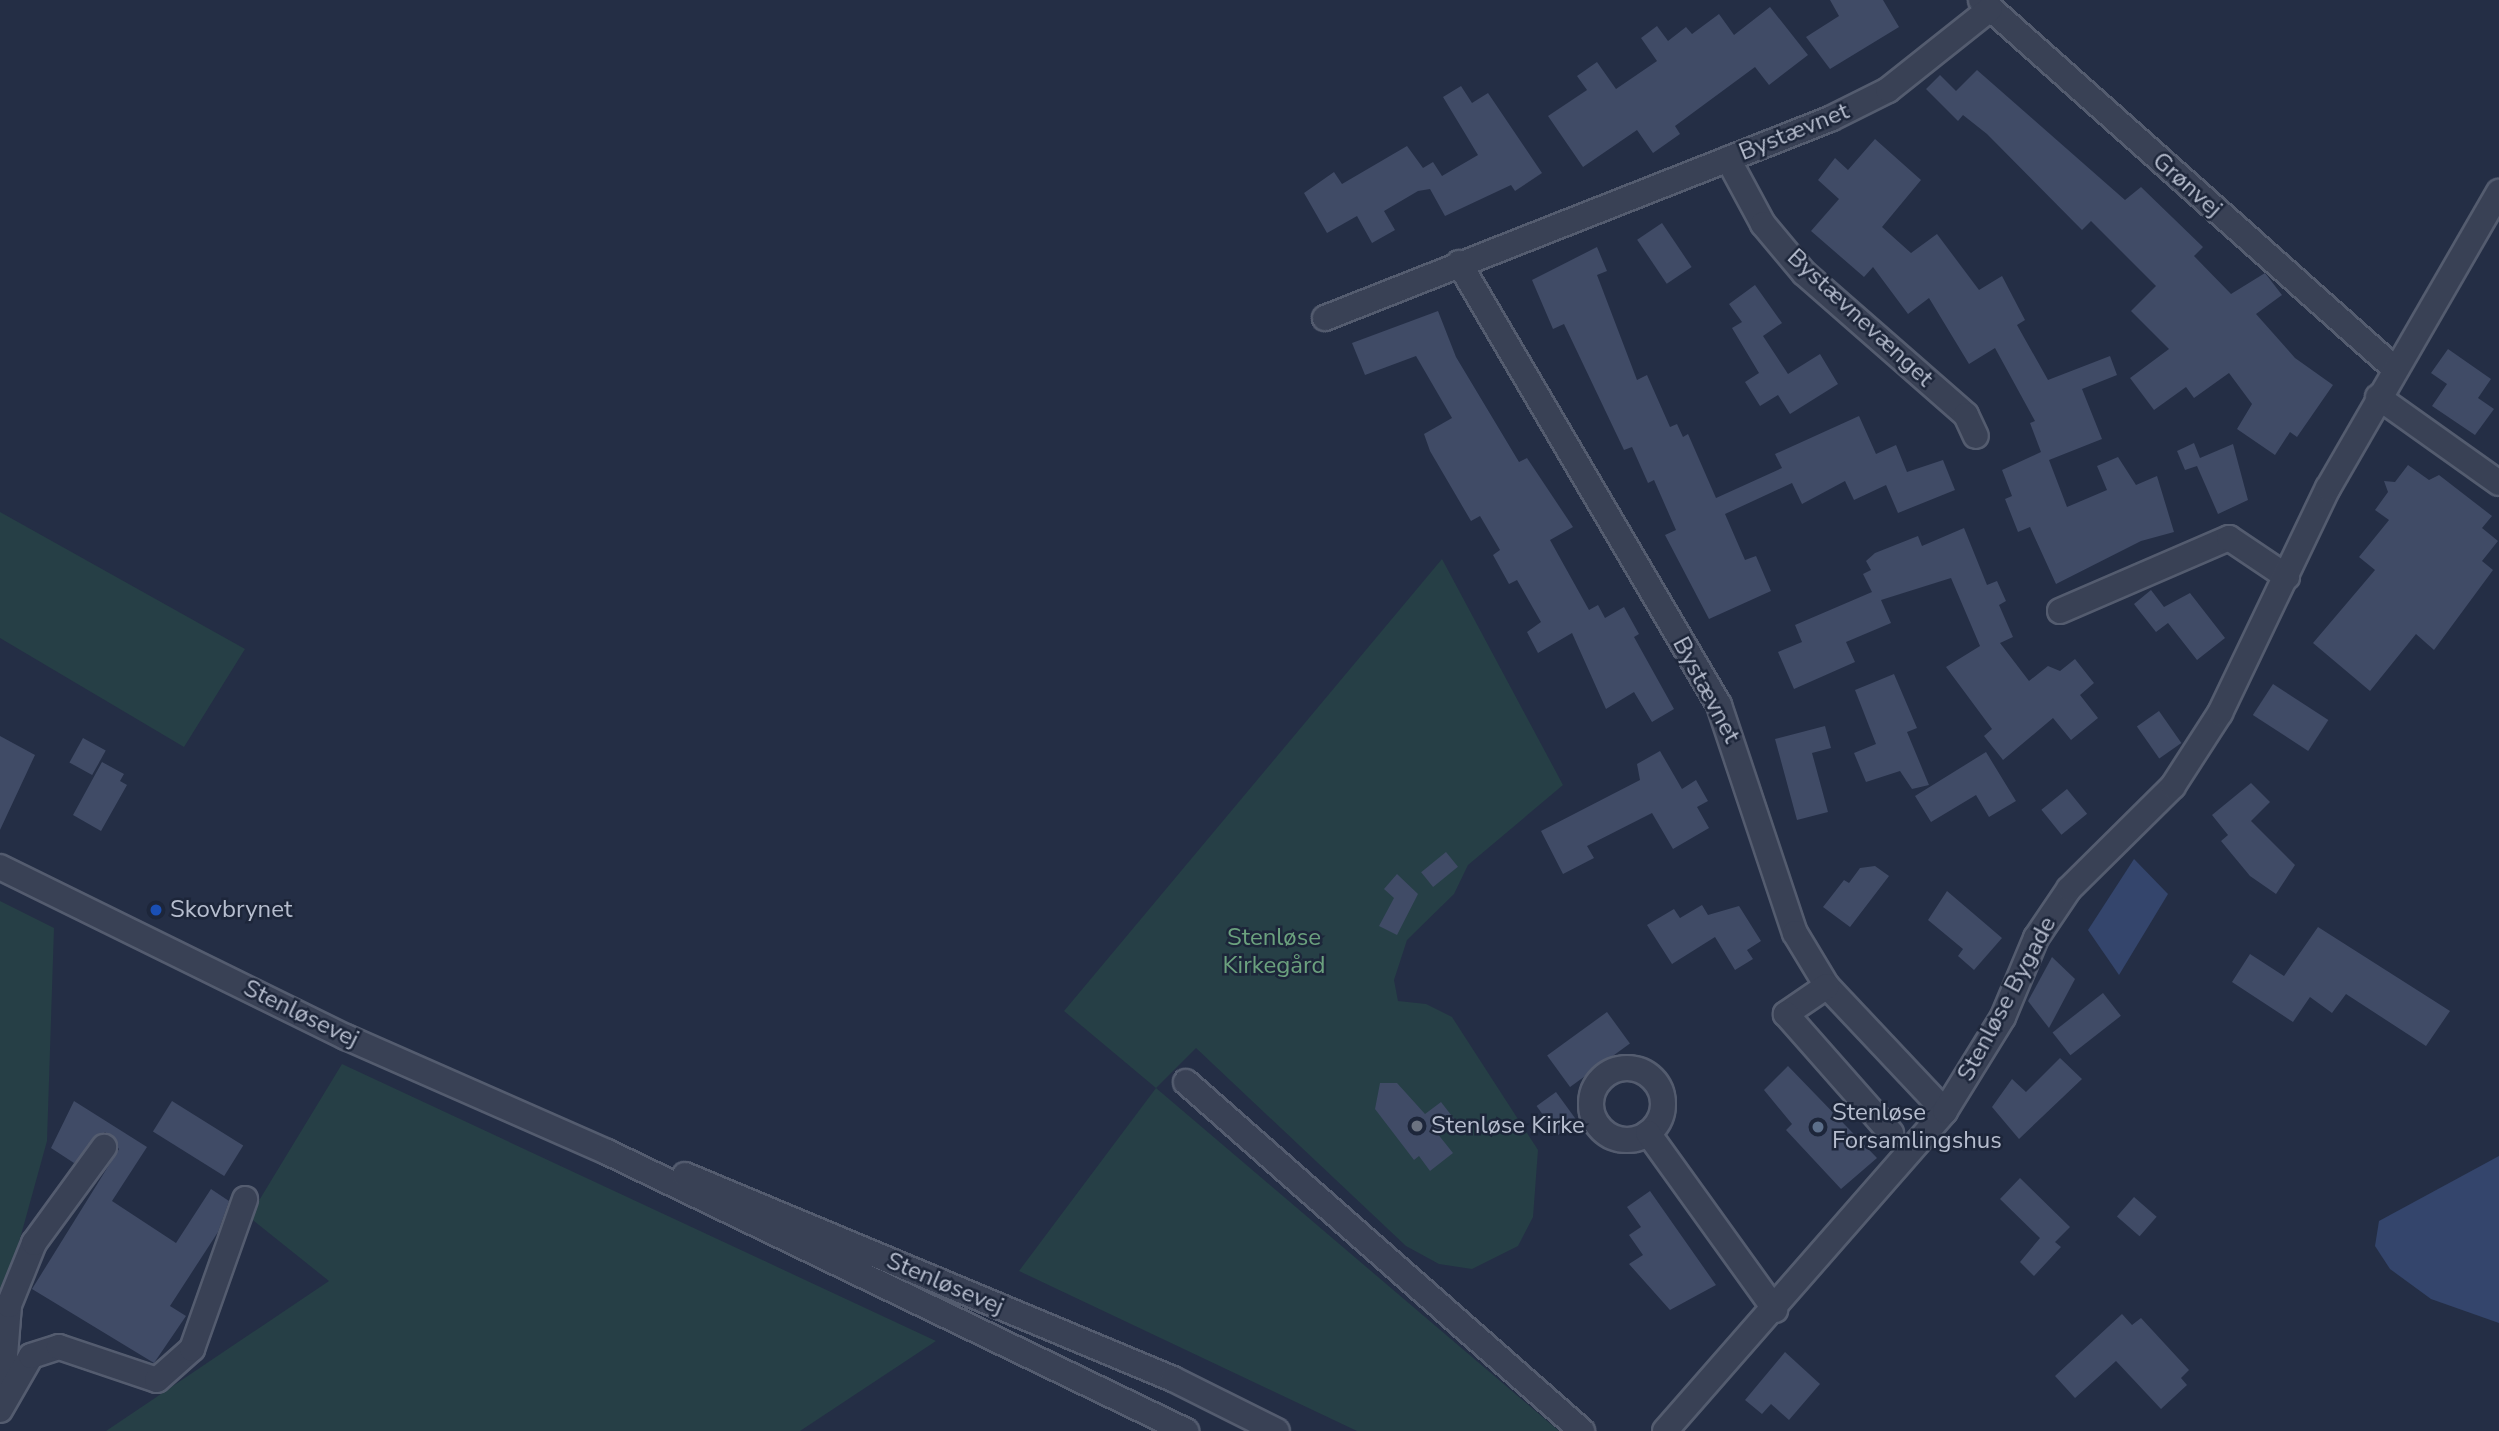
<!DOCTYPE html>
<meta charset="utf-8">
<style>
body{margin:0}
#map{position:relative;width:2499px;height:1431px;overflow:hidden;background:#242e45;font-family:"Nunito Sans",sans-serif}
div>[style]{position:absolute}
.green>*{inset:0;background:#263f46}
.water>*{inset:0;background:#34456c}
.building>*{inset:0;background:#404b66;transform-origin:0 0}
.roads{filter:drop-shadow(2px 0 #545c6f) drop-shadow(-2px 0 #545c6f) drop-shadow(0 2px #545c6f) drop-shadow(0 -2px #545c6f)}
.minor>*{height:24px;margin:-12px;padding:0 12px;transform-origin:12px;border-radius:12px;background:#394155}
.minor>.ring{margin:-12px;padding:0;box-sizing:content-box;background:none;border:24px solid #394155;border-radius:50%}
.dots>*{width:19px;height:19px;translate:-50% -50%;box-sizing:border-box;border:4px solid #1d263a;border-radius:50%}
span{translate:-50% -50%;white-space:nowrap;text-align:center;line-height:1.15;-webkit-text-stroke:5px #1d263a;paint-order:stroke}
.street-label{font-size:24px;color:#b6bdce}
.poi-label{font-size:24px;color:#b6bdce}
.left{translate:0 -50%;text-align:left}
.park-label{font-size:24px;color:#6ba17e}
</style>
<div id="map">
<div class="green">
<i style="clip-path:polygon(0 512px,245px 649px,184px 747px,0 638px)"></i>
<i style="clip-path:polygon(1442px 559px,1563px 785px,1468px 865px,1454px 894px,1407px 940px,1394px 980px,1398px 1001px,1426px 1004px,1452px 1017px,1538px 1150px,1533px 1217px,1518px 1246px,1472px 1269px,1439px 1264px,1406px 1246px,1196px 1048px,1156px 1088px,1559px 1431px,1357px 1431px,1019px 1271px,1156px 1088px,1064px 1011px)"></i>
<i style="clip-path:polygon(0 901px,54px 928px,47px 1141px,0 1311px)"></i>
<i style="clip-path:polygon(342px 1064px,936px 1341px,800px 1431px,106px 1431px,329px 1281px,249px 1217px)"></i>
</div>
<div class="water">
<i style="clip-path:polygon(2134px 859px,2168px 894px,2119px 975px,2088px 930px)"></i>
<i style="clip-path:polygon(2499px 1156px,2499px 1323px,2431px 1299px,2390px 1269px,2375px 1246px,2379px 1221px)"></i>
</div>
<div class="building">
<i style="clip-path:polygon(1830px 0,1883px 0,1899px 27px,1830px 69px,1806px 37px,1839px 16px)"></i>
<i style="clip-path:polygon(1770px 7px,1808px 55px,1769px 85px,1755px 67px,1675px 126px,1680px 134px,1653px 153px,1637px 130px,1583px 167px,1548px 116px,1587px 90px,1577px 76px,1597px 62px,1616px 89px,1657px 61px,1641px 38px,1657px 26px,1668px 41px,1686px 27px,1692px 34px,1719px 14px,1734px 35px)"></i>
<i style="clip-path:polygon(1977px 70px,2125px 200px,2141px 187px,2203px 247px,2194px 256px,2231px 294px,2265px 273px,2282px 295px,2256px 314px,2295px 358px,2333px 385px,2297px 437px,2290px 432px,2275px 455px,2237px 429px,2252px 404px,2229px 373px,2194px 398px,2186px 387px,2154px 410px,2130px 378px,2169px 349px,2131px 311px,2156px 286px,2091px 221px,2082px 230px,1987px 134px,1963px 115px,1958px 121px,1926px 89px,1940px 75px,1956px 91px)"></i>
<i style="clip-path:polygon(1461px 86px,1472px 103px,1488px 93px,1542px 173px,1515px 191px,1511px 185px,1445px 216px,1430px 189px,1418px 191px,1384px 211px,1395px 230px,1372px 243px,1357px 216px,1327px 233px,1304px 193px,1334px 172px,1342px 184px,1407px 146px,1423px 168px,1433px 162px,1442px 176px,1478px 155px,1443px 97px)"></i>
<i style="clip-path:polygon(1875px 139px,1921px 180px,1882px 227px,1911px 253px,1937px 234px,1979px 290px,2002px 276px,2025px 320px,2017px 325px,2048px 380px,2110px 356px,2117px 375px,2082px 389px,2102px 439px,2049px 460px,2067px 507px,2107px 490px,2097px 466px,2118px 457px,2136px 485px,2157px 476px,2174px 532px,2141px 541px,2056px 584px,2030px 527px,2018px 532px,2005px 499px,2012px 496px,2002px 470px,2041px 452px,2030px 423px,2035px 421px,1995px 348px,1969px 364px,1929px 298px,1908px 314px,1873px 267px,1864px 277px,1811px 231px,1839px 199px,1818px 180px,1835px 158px,1848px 170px)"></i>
<i style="left:1662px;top:223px;width:53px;height:30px;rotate:56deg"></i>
<i style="clip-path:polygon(1597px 247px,1607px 271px,1597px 275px,1637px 380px,1647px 375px,1670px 427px,1677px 424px,1683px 437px,1688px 434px,1716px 498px,1782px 468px,1775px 454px,1859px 416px,1876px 454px,1896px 445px,1907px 472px,1943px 460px,1955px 490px,1898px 513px,1886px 485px,1854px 500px,1845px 481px,1802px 504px,1792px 483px,1725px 514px,1745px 560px,1756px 556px,1771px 591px,1709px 619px,1665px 535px,1676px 530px,1654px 480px,1648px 483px,1632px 447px,1624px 450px,1564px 324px,1553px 329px,1532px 280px)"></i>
<i style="clip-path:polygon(1755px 285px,1782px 323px,1763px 336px,1788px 374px,1820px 354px,1838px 384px,1790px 414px,1778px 395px,1760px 406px,1745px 382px,1759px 373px,1732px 328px,1742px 322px,1729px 304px)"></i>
<i style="clip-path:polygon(1438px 311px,1456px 357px,1519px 462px,1527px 458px,1573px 527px,1550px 540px,1589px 610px,1598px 605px,1605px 618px,1624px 607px,1639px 634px,1634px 637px,1674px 709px,1652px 722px,1634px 692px,1606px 709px,1572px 633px,1538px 653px,1527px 632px,1541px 622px,1517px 580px,1509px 584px,1493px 555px,1500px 550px,1480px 516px,1471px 521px,1430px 451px,1424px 434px,1452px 418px,1416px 356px,1365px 375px,1352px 343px)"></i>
<i style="clip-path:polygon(2448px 349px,2491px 379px,2478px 398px,2494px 409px,2475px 435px,2432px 406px,2447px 384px,2431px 373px)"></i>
<i style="clip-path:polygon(2194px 443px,2200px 458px,2233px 444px,2248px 500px,2218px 514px,2197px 466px,2185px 470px,2177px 451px)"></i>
<i style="clip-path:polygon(2408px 465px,2429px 480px,2439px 475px,2492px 516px,2482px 528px,2498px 541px,2482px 561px,2493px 570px,2434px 650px,2416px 634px,2370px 691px,2313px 643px,2375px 570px,2359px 557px,2389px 520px,2375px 510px,2388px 492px,2384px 481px,2395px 482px)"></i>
<i style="clip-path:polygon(1964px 528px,1987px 585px,1997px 581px,2006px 601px,1999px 605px,2013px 637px,2000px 643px,2029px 681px,2048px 666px,2060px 671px,2075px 659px,2094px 683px,2080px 695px,2098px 718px,2071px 740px,2053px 718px,2003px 760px,1984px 736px,1992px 729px,1946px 667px,1980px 646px,1951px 578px,1881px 600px,1891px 623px,1846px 642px,1855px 662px,1794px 689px,1778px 652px,1802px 642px,1795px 625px,1872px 592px,1863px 574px,1871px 570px,1866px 561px,1875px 553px,1918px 536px,1922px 546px)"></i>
<i style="clip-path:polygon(2151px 590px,2164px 607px,2190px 593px,2225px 638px,2197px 660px,2168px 623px,2156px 632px,2137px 608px,2134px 604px)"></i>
<i style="clip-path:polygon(1894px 674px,1917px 728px,1907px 732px,1929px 785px,1912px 789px,1900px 771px,1866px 782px,1854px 753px,1876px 744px,1855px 690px)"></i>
<i style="left:2273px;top:684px;width:66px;height:37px;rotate:33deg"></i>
<i style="left:2159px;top:711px;width:39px;height:27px;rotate:55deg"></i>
<i style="clip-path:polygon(1825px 726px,1831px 748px,1812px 753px,1828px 812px,1797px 820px,1775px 739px)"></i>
<i style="clip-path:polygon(0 736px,35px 755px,0 830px)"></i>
<i style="left:83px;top:738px;width:26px;height:28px;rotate:29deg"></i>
<i style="clip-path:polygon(1660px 751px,1682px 789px,1696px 780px,1708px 801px,1697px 807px,1709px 828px,1673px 849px,1652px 813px,1587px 846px,1594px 858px,1563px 874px,1541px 831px,1640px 780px,1637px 764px)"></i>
<i style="clip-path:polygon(1986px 752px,2016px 801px,1989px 817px,1976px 795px,1931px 822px,1915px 796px)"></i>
<i style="clip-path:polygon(102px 762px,124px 774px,120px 781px,127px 785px,101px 831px,73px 815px)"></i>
<i style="clip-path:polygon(2251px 783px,2270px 802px,2251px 821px,2295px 865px,2276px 894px,2250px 876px,2221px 841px,2228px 835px,2212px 815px)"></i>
<i style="left:2067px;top:789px;width:32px;height:33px;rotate:51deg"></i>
<i style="left:1446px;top:852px;width:19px;height:32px;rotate:51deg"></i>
<i style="clip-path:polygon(1875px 866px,1889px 876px,1850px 927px,1823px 907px,1844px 880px,1849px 883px,1860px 868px)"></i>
<i style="clip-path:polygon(1397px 874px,1418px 894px,1397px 935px,1379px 926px,1394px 898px,1384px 889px)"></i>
<i style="clip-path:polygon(1947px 891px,2002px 938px,1974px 970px,1958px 956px,1963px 949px,1928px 920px)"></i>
<i style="clip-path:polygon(1702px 905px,1708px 915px,1739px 906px,1761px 941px,1747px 950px,1753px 959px,1735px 970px,1715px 937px,1672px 964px,1647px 925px,1674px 909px,1680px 918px)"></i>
<i style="clip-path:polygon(2318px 927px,2450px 1011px,2426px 1046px,2346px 994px,2332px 1013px,2310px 997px,2293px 1022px,2232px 982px,2250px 954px,2284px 976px)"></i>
<i style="clip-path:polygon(2052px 957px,2075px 979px,2049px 1028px,2028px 1001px)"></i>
<i style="left:2103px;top:993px;width:29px;height:64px;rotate:52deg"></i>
<i style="left:1607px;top:1012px;width:39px;height:74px;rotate:54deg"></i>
<i style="clip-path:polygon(2060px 1058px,2082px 1079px,2019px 1139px,1992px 1107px,2012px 1079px,2026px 1092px)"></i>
<i style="clip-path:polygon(1788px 1066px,1877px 1158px,1841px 1189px,1786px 1130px,1792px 1124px,1764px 1090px)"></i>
<i style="clip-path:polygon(1380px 1083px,1397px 1083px,1425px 1114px,1441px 1102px,1455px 1120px,1437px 1133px,1453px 1153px,1430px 1171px,1419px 1156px,1414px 1160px,1375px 1109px)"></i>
<i style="left:1556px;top:1092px;width:36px;height:24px;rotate:54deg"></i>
<i style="clip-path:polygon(74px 1101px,147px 1147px,112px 1201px,176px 1243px,211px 1189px,229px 1201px,218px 1232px,170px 1306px,186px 1316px,154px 1363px,32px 1289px,119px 1149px,105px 1132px,74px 1163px,51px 1148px)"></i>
<i style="left:172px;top:1101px;width:84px;height:36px;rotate:32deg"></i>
<i style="clip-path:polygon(2020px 1178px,2070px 1227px,2055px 1242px,2061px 1247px,2034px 1276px,2020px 1262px,2040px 1238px,2000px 1199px)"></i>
<i style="clip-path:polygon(1650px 1191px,1716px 1285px,1670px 1310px,1629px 1264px,1643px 1255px,1629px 1235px,1641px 1227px,1627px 1207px)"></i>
<i style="left:2134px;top:1197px;width:30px;height:26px;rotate:41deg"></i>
<i style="clip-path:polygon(2122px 1314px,2132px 1325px,2141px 1318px,2189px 1370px,2181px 1378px,2187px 1385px,2161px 1409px,2116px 1361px,2075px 1398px,2055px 1376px)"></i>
<i style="clip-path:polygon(1785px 1352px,1820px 1384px,1789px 1420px,1771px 1404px,1762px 1414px,1745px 1400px)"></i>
</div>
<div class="roads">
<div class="minor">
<i style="left:1981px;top:0;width:555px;rotate:41.71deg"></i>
<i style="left:1728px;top:159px;width:74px;rotate:61.7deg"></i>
<i style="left:1763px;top:224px;width:64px;rotate:50.1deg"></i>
<i style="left:1804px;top:273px;width:215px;rotate:41.2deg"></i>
<i style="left:1966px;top:415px;width:23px;rotate:65deg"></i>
<i style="left:1459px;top:263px;width:513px;rotate:59.53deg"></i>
<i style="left:1719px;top:705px;width:240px;rotate:71.6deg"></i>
<i style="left:1795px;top:933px;width:62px;rotate:58.9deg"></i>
<i style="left:1827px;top:986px;width:172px;rotate:46.7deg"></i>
<i style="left:1325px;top:318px;width:543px;rotate:-21.51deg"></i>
<i style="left:1830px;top:119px;width:65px;rotate:-26.6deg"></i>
<i style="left:1888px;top:90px;width:130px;rotate:-38.5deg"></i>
<i style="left:2378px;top:397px;width:148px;rotate:35.4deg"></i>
<i style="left:2060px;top:611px;width:184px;rotate:-23.4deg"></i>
<i style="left:2229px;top:538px;width:70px;rotate:33.9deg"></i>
<i style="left:0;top:867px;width:386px;rotate:26.2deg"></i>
<i style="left:346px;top:1037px;width:285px;rotate:23.8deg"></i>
<i style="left:607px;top:1152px;width:643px;rotate:25.73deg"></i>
<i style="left:1827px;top:986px;width:50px;rotate:145.7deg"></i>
<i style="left:1786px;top:1014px;width:159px;rotate:48.6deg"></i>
<i class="ring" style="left:1591px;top:1068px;width:48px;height:48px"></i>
<i style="left:1186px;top:1082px;width:528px;rotate:41.39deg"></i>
<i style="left:1648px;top:1133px;width:218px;rotate:54.3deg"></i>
<i style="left:685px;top:1175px;width:529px;rotate:22.69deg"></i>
<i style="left:1173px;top:1379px;width:116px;rotate:26.6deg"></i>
<i style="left:1px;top:1405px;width:100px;rotate:-85.4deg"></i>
<i style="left:9px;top:1305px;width:67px;rotate:-68deg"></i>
<i style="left:34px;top:1243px;width:119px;rotate:-53.9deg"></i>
<i style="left:0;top:1410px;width:62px;rotate:-60.1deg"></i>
<i style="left:31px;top:1356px;width:29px;rotate:-18deg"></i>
<i style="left:59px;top:1347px;width:103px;rotate:18.6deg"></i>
<i style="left:157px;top:1380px;width:47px;rotate:-41.5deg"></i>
<i style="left:192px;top:1349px;width:159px;rotate:-70.5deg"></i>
<i style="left:1665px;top:1431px;width:425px;rotate:-48.8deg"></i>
<i style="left:1945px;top:1111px;width:110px;rotate:-58.3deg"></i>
<i style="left:2003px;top:1017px;width:86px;rotate:-67.3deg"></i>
<i style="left:2036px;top:938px;width:59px;rotate:-56deg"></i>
<i style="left:2069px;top:889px;width:146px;rotate:-44.7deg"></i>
<i style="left:2173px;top:786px;width:87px;rotate:-57.2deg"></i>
<i style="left:2220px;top:713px;width:250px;rotate:-64.4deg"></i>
<i style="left:2328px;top:488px;width:342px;rotate:-60deg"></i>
</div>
</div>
<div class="dots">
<i style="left:156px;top:910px;background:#1a4fb4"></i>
<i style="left:1417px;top:1126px;background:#6b7280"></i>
<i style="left:1818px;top:1127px;background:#5c6f8a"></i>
</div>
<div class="street-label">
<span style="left:1794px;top:132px;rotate:-22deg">Bystævnet</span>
<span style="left:2187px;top:185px;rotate:42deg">Grønvej</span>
<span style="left:1860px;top:318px;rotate:43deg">Bystævnevænget</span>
<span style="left:1706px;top:690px;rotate:62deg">Bystævnet</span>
<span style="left:2007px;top:999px;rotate:-62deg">Stenløse Bygade</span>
<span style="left:301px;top:1014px;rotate:26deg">Stenløsevej</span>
<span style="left:945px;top:1284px;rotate:23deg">Stenløsevej</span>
</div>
<div class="poi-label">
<span class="left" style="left:170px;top:910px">Skovbrynet</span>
<span class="left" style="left:1832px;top:1127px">Stenløse<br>Forsamlingshus</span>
<span class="left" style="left:1431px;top:1126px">Stenløse Kirke</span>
</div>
<div class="park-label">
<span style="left:1274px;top:952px">Stenløse<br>Kirkegård</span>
</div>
</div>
